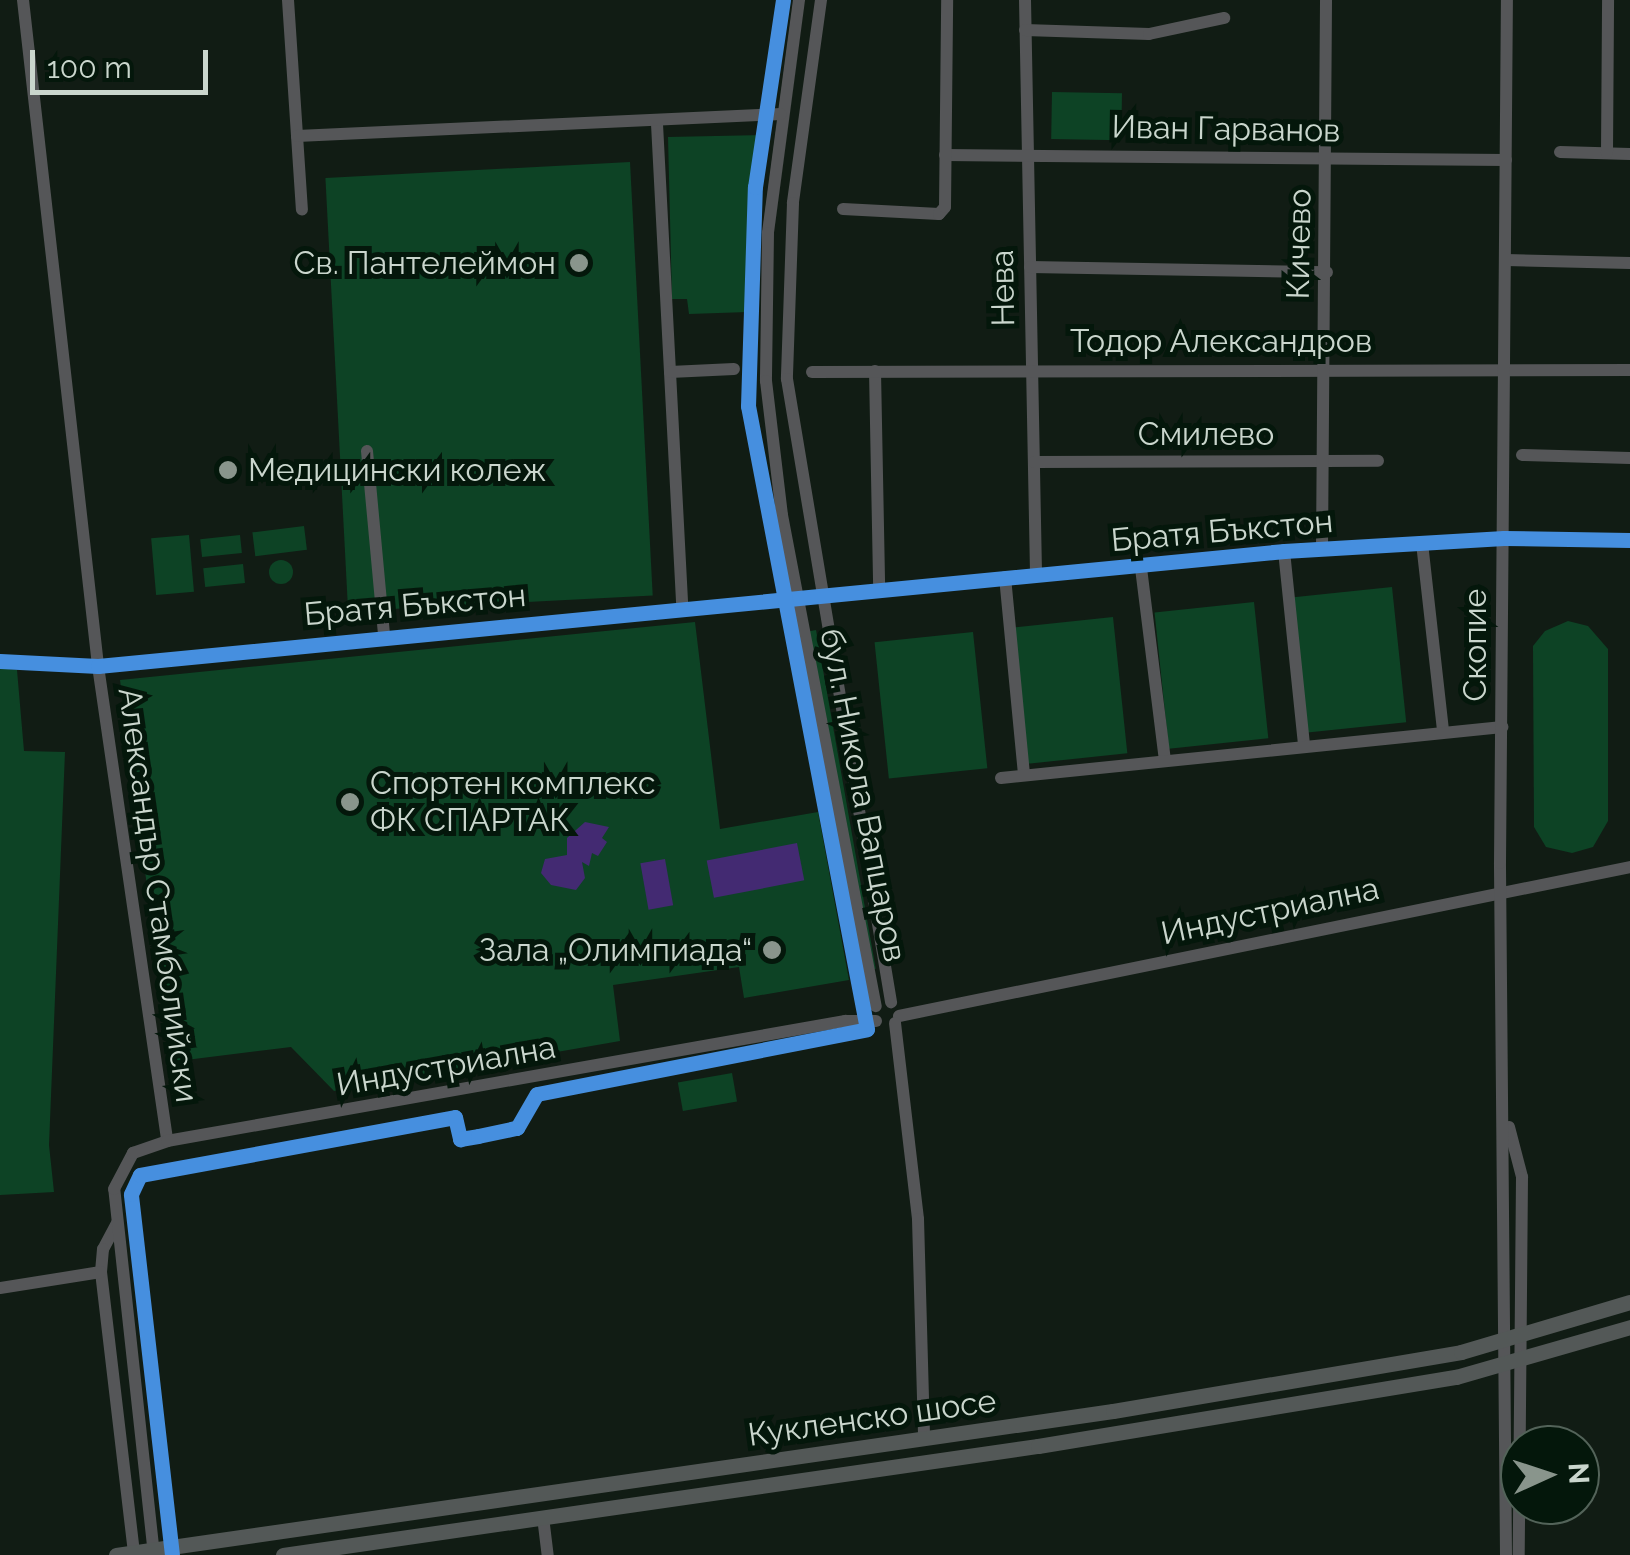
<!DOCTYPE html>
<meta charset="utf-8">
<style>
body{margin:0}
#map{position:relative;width:1630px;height:1555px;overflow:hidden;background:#111c14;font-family:Raleway,sans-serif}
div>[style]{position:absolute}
.green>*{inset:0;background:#0d4325;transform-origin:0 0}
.round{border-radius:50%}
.water>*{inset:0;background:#432a72;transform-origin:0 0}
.minor>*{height:12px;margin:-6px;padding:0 6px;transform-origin:6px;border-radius:6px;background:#555658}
.major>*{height:15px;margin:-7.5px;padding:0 7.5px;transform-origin:7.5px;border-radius:7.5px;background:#535857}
.cycleway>*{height:15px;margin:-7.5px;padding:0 7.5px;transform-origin:7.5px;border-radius:7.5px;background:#468fdf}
.dots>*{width:28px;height:28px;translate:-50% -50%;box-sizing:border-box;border:5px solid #04170b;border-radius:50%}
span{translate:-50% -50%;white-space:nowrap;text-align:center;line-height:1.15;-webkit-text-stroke:10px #04170b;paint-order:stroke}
.street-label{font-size:32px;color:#cad6cd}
.poi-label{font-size:32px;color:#cad6cd}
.right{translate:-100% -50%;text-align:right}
.left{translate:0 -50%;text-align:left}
.north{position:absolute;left:1500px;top:1425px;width:100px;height:100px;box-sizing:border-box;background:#04170b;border:2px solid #536359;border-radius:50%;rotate:87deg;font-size:28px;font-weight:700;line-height:40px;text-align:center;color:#cad6cd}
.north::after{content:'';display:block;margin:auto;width:35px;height:45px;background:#89958c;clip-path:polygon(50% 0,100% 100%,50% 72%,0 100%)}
.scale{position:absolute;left:30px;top:50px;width:178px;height:45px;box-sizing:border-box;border:5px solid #cad6cd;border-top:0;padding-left:12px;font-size:30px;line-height:35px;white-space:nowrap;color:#cad6cd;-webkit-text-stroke:8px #04170b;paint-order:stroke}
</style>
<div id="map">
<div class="green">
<i style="left:1052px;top:92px;width:70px;height:47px;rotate:1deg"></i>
<i style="clip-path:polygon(770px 135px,755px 207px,748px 312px,689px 314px,687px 299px,672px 299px,668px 137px)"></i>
<i style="left:630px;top:162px;width:434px;height:305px;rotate:87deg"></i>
<i style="left:304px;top:526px;width:24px;height:52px;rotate:83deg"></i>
<i style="left:189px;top:535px;width:57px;height:38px;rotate:85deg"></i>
<i style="left:240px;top:535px;width:18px;height:40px;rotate:84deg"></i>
<i class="round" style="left:269px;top:560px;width:24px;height:24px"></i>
<i style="left:243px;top:564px;width:19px;height:40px;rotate:84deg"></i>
<i style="left:1392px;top:587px;width:136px;height:99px;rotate:84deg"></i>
<i style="left:1254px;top:602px;width:137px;height:100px;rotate:84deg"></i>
<i style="left:1113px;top:617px;width:137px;height:100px;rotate:84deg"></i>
<i style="clip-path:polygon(1568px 621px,1588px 626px,1608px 649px,1608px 821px,1593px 847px,1572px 853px,1546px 847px,1534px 827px,1533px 646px,1545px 631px)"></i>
<i style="clip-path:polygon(695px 622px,720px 829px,818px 812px,849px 980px,744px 998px,739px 967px,613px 985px,620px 1041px,334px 1091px,291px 1047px,170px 1062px,120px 680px)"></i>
<i style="left:816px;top:630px;width:344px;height:7px;rotate:80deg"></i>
<i style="left:973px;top:632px;width:137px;height:99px;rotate:84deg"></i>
<i style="clip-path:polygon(0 668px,17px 670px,24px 751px,65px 752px,49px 1145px,54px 1192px,0 1195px)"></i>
<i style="left:732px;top:1073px;width:29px;height:55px;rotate:80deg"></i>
</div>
<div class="water">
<i style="clip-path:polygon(585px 822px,609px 827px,602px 838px,607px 842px,598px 856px,592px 853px,589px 866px,582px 862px,585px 878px,576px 890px,551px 885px,541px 873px,545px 859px,567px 855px,567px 838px)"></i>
<i style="left:797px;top:843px;width:38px;height:92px;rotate:79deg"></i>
<i style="left:665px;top:859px;width:47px;height:25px;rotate:80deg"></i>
</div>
<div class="minor">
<i style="left:23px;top:0;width:670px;rotate:83.57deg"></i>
<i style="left:98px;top:666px;width:480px;rotate:81.7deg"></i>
<i style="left:288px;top:0;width:210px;rotate:86.2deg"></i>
<i style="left:799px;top:0;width:235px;rotate:97.6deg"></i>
<i style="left:768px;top:233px;width:148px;rotate:90.8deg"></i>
<i style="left:766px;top:381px;width:135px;rotate:83.2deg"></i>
<i style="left:782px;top:515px;width:500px;rotate:79.2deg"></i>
<i style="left:821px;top:0;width:205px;rotate:97.9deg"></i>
<i style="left:793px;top:203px;width:176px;rotate:92deg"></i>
<i style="left:787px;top:379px;width:632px;rotate:80.52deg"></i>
<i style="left:1025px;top:0;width:575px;rotate:88.9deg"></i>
<i style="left:1025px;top:30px;width:124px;rotate:1.8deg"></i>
<i style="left:1149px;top:34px;width:77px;rotate:-12deg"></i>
<i style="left:657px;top:124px;width:485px;rotate:87deg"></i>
<i style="left:297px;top:136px;width:484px;rotate:-2.6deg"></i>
<i style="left:1560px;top:152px;width:70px;rotate:1.6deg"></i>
<i style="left:1607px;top:153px;width:153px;rotate:-89.6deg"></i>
<i style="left:945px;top:155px;width:561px;rotate:0.51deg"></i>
<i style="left:843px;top:209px;width:96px;rotate:3deg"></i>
<i style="left:939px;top:214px;width:9px;rotate:-49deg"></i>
<i style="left:945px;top:207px;width:207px;rotate:-89.4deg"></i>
<i style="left:1506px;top:260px;width:124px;rotate:1.4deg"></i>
<i style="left:1030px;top:267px;width:297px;rotate:1deg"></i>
<i style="left:875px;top:371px;width:216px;rotate:88.9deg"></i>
<i style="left:670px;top:372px;width:64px;rotate:-2.7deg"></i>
<i style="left:812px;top:372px;width:818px;rotate:-0.14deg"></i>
<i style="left:367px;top:451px;width:184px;rotate:84.7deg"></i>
<i style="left:1522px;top:455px;width:108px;rotate:1.6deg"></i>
<i style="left:1034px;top:462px;width:344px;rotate:-0.2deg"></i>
<i style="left:1422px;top:543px;width:189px;rotate:83.6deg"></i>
<i style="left:1322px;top:548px;width:548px;rotate:-89.58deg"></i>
<i style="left:1284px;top:551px;width:196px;rotate:84.1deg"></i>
<i style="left:1141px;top:568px;width:193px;rotate:82.9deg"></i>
<i style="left:1005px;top:577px;width:199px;rotate:84.5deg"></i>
<i style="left:0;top:661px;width:98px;rotate:2.9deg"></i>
<i style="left:98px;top:666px;width:1192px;rotate:-5.54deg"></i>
<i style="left:1284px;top:551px;width:220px;rotate:-3.4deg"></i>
<i style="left:1504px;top:538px;width:126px;rotate:0.9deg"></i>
<i style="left:1001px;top:778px;width:504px;rotate:-5.81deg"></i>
<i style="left:899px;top:1016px;width:746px;rotate:-11.52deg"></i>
<i style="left:895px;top:1023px;width:197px;rotate:83.3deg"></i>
<i style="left:918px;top:1219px;width:219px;rotate:88.4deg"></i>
<i style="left:1509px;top:1127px;width:52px;rotate:75.4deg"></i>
<i style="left:1522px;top:1177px;width:378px;rotate:90.5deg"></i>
<i style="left:117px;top:1223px;width:30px;rotate:118deg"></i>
<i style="left:103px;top:1249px;width:23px;rotate:95deg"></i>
<i style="left:101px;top:1272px;width:285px;rotate:83.3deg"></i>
<i style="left:0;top:1288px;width:102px;rotate:-9deg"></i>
<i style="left:543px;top:1517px;width:38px;rotate:83deg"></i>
<i style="left:154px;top:1555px;width:368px;rotate:-96.2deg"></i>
<i style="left:114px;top:1189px;width:41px;rotate:-62.2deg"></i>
<i style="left:133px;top:1153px;width:36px;rotate:-19deg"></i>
<i style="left:167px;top:1141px;width:689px;rotate:-10.04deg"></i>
<i style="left:845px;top:1021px;width:31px"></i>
<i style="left:1506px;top:1555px;width:692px;rotate:-90.5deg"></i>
<i style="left:1500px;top:863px;width:863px;rotate:-89.54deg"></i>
</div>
<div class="major">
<i style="left:116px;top:1555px;width:1007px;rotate:-8.22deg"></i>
<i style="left:1113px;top:1411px;width:353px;rotate:-9.6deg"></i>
<i style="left:1461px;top:1352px;width:176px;rotate:-16.5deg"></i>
<i style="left:283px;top:1555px;width:763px;rotate:-8.22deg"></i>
<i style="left:1038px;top:1446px;width:424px;rotate:-9.4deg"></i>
<i style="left:1456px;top:1377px;width:181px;rotate:-16deg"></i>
</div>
<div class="cycleway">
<i style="left:0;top:661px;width:98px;rotate:2.9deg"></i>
<i style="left:98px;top:666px;width:1192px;rotate:-5.54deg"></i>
<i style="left:1284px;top:551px;width:220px;rotate:-3.4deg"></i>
<i style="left:1504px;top:538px;width:126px;rotate:0.9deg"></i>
<i style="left:172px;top:1555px;width:363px;rotate:-96.5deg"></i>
<i style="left:131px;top:1194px;width:21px;rotate:-65deg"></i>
<i style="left:140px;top:1175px;width:320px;rotate:-10.4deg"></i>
<i style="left:455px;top:1117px;width:23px;rotate:77deg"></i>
<i style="left:460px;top:1139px;width:18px;rotate:-9deg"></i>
<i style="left:478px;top:1136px;width:40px;rotate:-12deg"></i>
<i style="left:517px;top:1128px;width:39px;rotate:-60deg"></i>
<i style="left:537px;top:1094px;width:336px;rotate:-11.1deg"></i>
<i style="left:867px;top:1029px;width:634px;rotate:-100.81deg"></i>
<i style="left:748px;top:406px;width:219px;rotate:-88.2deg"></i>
<i style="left:755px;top:187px;width:189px;rotate:-81.5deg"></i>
</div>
<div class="dots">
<i style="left:579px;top:263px;background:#89958c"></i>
<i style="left:228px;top:470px;background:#89958c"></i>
<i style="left:350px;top:802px;background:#89958c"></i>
<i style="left:772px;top:950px;background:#89958c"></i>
</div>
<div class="street-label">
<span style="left:1226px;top:129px;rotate:1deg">Иван Гарванов</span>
<span style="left:1299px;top:244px;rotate:-89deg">Кичево</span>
<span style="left:1003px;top:288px;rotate:-91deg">Нева</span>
<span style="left:1221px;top:341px">Тодор Александров</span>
<span style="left:1206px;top:434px">Смилево</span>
<span style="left:1222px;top:531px;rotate:-5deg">Братя Бъкстон</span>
<span style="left:415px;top:605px;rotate:-5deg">Братя Бъкстон</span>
<span style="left:1475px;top:645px;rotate:-90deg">Скопие</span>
<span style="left:863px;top:795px;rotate:79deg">бул. Никола Вапцаров</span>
<span style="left:158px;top:895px;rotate:82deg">Александър Стамболийски</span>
<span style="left:1270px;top:911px;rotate:-12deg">Индустриална</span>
<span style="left:446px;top:1066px;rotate:-10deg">Индустриална</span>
<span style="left:872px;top:1418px;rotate:-8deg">Кукленско шосе</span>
</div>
<div class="poi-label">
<span class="right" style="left:556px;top:263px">Св. Пантелеймон</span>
<span class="left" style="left:248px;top:470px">Медицински колеж</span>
<span class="left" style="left:370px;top:802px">Спортен комплекс<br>ФК СПАРТАК</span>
<span class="right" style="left:752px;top:950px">Зала „Олимпиада“</span>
</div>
<div class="north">N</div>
<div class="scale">100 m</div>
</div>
